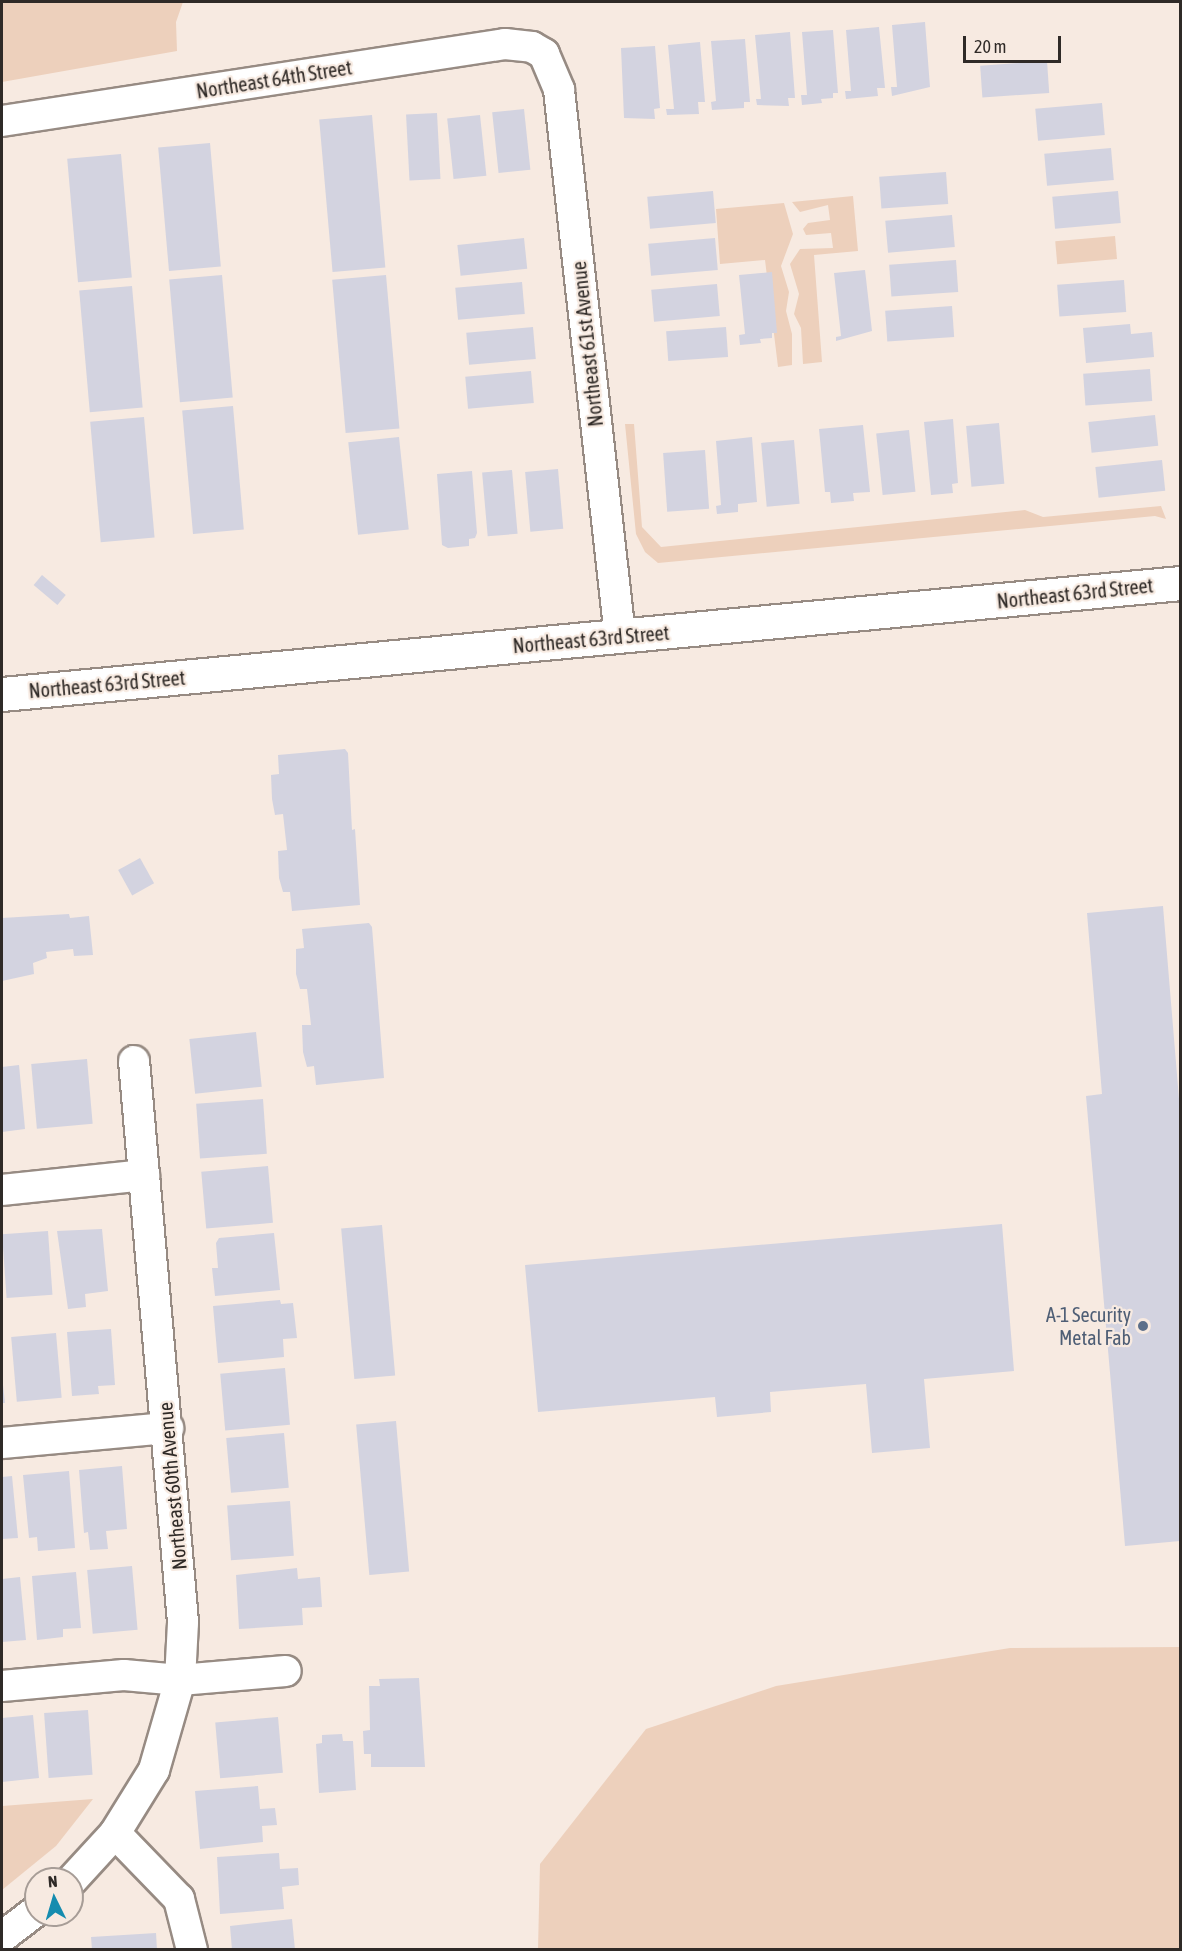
<!DOCTYPE html>
<style>
body{margin:0}
#map{position:relative;width:1182px;height:1951px;overflow:hidden;background:#f7eae1;font-family:"Asap Condensed",sans-serif}
div>[style]{position:absolute}
.green>*{inset:0;background:#edd0bc;transform-origin:0 0}
.building>*{inset:0;background:#d3d3e0;transform-origin:0 0}
.roads{filter:drop-shadow(2px 0 #978b83) drop-shadow(-2px 0 #978b83) drop-shadow(0 2px #978b83) drop-shadow(0 -2px #978b83)}
.street>*{height:30px;margin:-15px;padding:0 15px;transform-origin:15px;border-radius:15px;background:#fff}
.secondary>*{height:33px;margin:-16.5px;padding:0 16.5px;transform-origin:16.5px;border-radius:16.5px;background:#fff}
.dots>*{width:16px;height:16px;translate:-50% -50%;box-sizing:border-box;border:3px solid #f7eae1;border-radius:50%}
span{translate:-50% -50%;white-space:nowrap;text-align:center;line-height:1.15;-webkit-text-stroke:4.5px #f7eae1;paint-order:stroke}
.street-label{font-size:20px;color:#2f2a27}
.service-label{font-size:20px;color:#4e5e75}
.right{translate:-100% -50%;text-align:right}
.frame{position:absolute;inset:0;border:3px solid #2f2a27;pointer-events:none}
.north{position:absolute;left:24px;top:1867px;width:60px;height:60px;box-sizing:border-box;background:#f7eae1;border:2px solid #a79d97;border-radius:50%;rotate:355deg;font-size:16px;font-weight:700;line-height:24px;text-align:center;color:#2f2a27}
.north::after{content:'';display:block;margin:auto;width:21px;height:27px;background:#158caf;clip-path:polygon(50% 0,100% 100%,50% 72%,0 100%)}
.scale{position:absolute;left:963px;top:36px;width:98px;height:27px;box-sizing:border-box;border:3px solid #2f2a27;border-top:0;padding-left:8px;font-size:18px;line-height:21px;white-space:nowrap;color:#2f2a27;-webkit-text-stroke:4px #f7eae1;paint-order:stroke}
</style>
<div id="map">
<div class="green">
<i style="clip-path:polygon(2px 2px,183px 2px,176px 22px,177px 51px,2px 82px)"></i>
<i style="clip-path:polygon(853px 196px,858px 251px,814px 255px,822px 362px,803px 364px,801px 328px,794px 314px,799px 294px,790px 264px,800px 249px,833px 248px,831px 233px,806px 235px,803px 229px,808px 223px,830px 220px,828px 205px,800px 212px,792px 202px)"></i>
<i style="clip-path:polygon(784px 203px,793px 234px,781px 266px,789px 292px,786px 311px,792px 334px,792px 365px,778px 367px,765px 260px,720px 264px,716px 209px)"></i>
<i style="left:1115px;top:236px;width:23px;height:60px;rotate:85deg"></i>
<i style="clip-path:polygon(625px 424px,634px 424px,642px 527px,661px 547px,1025px 510px,1043px 517px,1161px 506px,1166px 519px,1155px 516px,658px 563px,645px 552px,636px 534px)"></i>
<i style="clip-path:polygon(1180px 1647px,1180px 1949px,538px 1949px,540px 1864px,646px 1729px,776px 1686px,1010px 1648px)"></i>
<i style="clip-path:polygon(93px 1799px,56px 1846px,2px 1890px,2px 1806px)"></i>
</div>
<div class="building">
<i style="clip-path:polygon(925px 22px,930px 87px,892px 96px,891px 87px,897px 87px,892px 25px)"></i>
<i style="clip-path:polygon(879px 27px,885px 88px,877px 88px,878px 96px,846px 99px,845px 91px,851px 91px,846px 30px)"></i>
<i style="clip-path:polygon(833px 30px,838px 93px,833px 93px,833px 98px,821px 99px,822px 103px,802px 105px,801px 95px,807px 95px,802px 32px)"></i>
<i style="clip-path:polygon(790px 32px,795px 98px,788px 98px,789px 106px,757px 105px,756px 99px,761px 99px,755px 35px)"></i>
<i style="clip-path:polygon(745px 39px,750px 102px,744px 102px,744px 108px,712px 110px,711px 102px,716px 101px,711px 41px)"></i>
<i style="clip-path:polygon(700px 42px,705px 102px,698px 102px,699px 114px,667px 115px,666px 109px,674px 109px,668px 45px)"></i>
<i style="clip-path:polygon(655px 46px,660px 108px,654px 109px,655px 119px,624px 118px,621px 48px)"></i>
<i style="left:1047px;top:61px;width:32px;height:67px;rotate:86deg"></i>
<i style="left:1102px;top:103px;width:32px;height:67px;rotate:85deg"></i>
<i style="left:524px;top:109px;width:61px;height:32px;rotate:84deg"></i>
<i style="left:437px;top:113px;width:66px;height:31px;rotate:87deg"></i>
<i style="left:372px;top:115px;width:153px;height:53px;rotate:85deg"></i>
<i style="left:480px;top:115px;width:61px;height:33px;rotate:84deg"></i>
<i style="left:210px;top:143px;width:124px;height:52px;rotate:85deg"></i>
<i style="left:1111px;top:148px;width:32px;height:67px;rotate:85deg"></i>
<i style="left:121px;top:154px;width:124px;height:54px;rotate:85deg"></i>
<i style="left:946px;top:172px;width:32px;height:67px;rotate:86deg"></i>
<i style="left:713px;top:191px;width:32px;height:66px;rotate:85deg"></i>
<i style="left:1118px;top:191px;width:32px;height:66px;rotate:85deg"></i>
<i style="left:952px;top:215px;width:32px;height:67px;rotate:85deg"></i>
<i style="left:524px;top:238px;width:31px;height:67px;rotate:84deg"></i>
<i style="left:715px;top:238px;width:32px;height:67px;rotate:85deg"></i>
<i style="left:956px;top:260px;width:32px;height:67px;rotate:86deg"></i>
<i style="clip-path:polygon(865px 270px,872px 331px,836px 341px,836px 337px,841px 336px,834px 273px)"></i>
<i style="clip-path:polygon(772px 272px,777px 333px,772px 333px,772px 338px,760px 339px,761px 343px,740px 345px,739px 335px,745px 334px,739px 275px)"></i>
<i style="left:222px;top:275px;width:123px;height:53px;rotate:85deg"></i>
<i style="left:386px;top:275px;width:154px;height:54px;rotate:85deg"></i>
<i style="left:1124px;top:280px;width:32px;height:67px;rotate:86deg"></i>
<i style="left:522px;top:282px;width:32px;height:67px;rotate:85deg"></i>
<i style="left:717px;top:284px;width:32px;height:66px;rotate:85deg"></i>
<i style="left:132px;top:286px;width:122px;height:53px;rotate:85deg"></i>
<i style="left:952px;top:306px;width:31px;height:67px;rotate:86deg"></i>
<i style="clip-path:polygon(1130px 324px,1131px 334px,1152px 332px,1154px 357px,1086px 363px,1083px 328px)"></i>
<i style="left:533px;top:327px;width:32px;height:67px;rotate:85deg"></i>
<i style="left:726px;top:327px;width:30px;height:60px;rotate:86deg"></i>
<i style="left:1150px;top:369px;width:32px;height:67px;rotate:86deg"></i>
<i style="left:531px;top:371px;width:32px;height:66px;rotate:85deg"></i>
<i style="left:233px;top:406px;width:124px;height:51px;rotate:85deg"></i>
<i style="left:1155px;top:415px;width:31px;height:67px;rotate:84deg"></i>
<i style="left:144px;top:417px;width:121px;height:54px;rotate:85deg"></i>
<i style="clip-path:polygon(953px 419px,958px 483px,952px 484px,953px 493px,931px 495px,924px 422px)"></i>
<i style="left:999px;top:423px;width:61px;height:33px;rotate:85deg"></i>
<i style="clip-path:polygon(863px 425px,870px 492px,853px 493px,854px 501px,831px 503px,830px 492px,825px 492px,819px 429px)"></i>
<i style="left:909px;top:430px;width:62px;height:33px;rotate:84deg"></i>
<i style="left:399px;top:437px;width:93px;height:51px;rotate:84deg"></i>
<i style="clip-path:polygon(752px 437px,757px 502px,738px 504px,738px 512px,717px 514px,716px 506px,721px 505px,716px 441px)"></i>
<i style="left:794px;top:440px;width:64px;height:33px;rotate:85deg"></i>
<i style="left:705px;top:450px;width:59px;height:42px;rotate:86deg"></i>
<i style="left:1162px;top:460px;width:31px;height:67px;rotate:84deg"></i>
<i style="left:558px;top:469px;width:60px;height:33px;rotate:85deg"></i>
<i style="left:512px;top:470px;width:64px;height:30px;rotate:85deg"></i>
<i style="clip-path:polygon(472px 471px,477px 533px,475px 538px,469px 539px,469px 546px,448px 548px,442px 545px,437px 474px)"></i>
<i style="left:42px;top:575px;width:31px;height:13px;rotate:40deg"></i>
<i style="clip-path:polygon(345px 749px,348px 753px,352px 830px,355px 829px,360px 905px,292px 911px,290px 892px,283px 892px,279px 878px,278px 851px,287px 850px,283px 814px,275px 815px,272px 799px,271px 775px,279px 774px,278px 755px)"></i>
<i style="left:140px;top:858px;width:29px;height:25px;rotate:61deg"></i>
<i style="clip-path:polygon(1163px 906px,1180px 1111px,1180px 1541px,1125px 1546px,1086px 1096px,1102px 1094px,1087px 913px)"></i>
<i style="clip-path:polygon(69px 914px,70px 918px,89px 916px,93px 955px,74px 956px,73px 949px,46px 952px,47px 958px,33px 963px,34px 974px,2px 981px,2px 918px)"></i>
<i style="clip-path:polygon(369px 923px,372px 927px,384px 1078px,316px 1085px,314px 1066px,307px 1067px,303px 1052px,302px 1025px,311px 1025px,307px 989px,300px 989px,296px 974px,296px 949px,304px 948px,302px 929px)"></i>
<i style="left:256px;top:1032px;width:55px;height:67px;rotate:84deg"></i>
<i style="left:87px;top:1059px;width:65px;height:56px;rotate:85deg"></i>
<i style="clip-path:polygon(19px 1065px,25px 1129px,2px 1132px,2px 1067px)"></i>
<i style="left:263px;top:1099px;width:55px;height:67px;rotate:86deg"></i>
<i style="left:268px;top:1166px;width:57px;height:67px;rotate:85deg"></i>
<i style="clip-path:polygon(1002px 1224px,1014px 1371px,924px 1379px,930px 1448px,872px 1453px,866px 1384px,770px 1392px,771px 1412px,717px 1417px,715px 1397px,538px 1412px,525px 1265px)"></i>
<i style="left:382px;top:1225px;width:151px;height:41px;rotate:85deg"></i>
<i style="clip-path:polygon(102px 1229px,108px 1291px,85px 1294px,86px 1307px,68px 1309px,57px 1231px)"></i>
<i style="left:48px;top:1231px;width:64px;height:46px;rotate:86deg"></i>
<i style="clip-path:polygon(274px 1233px,280px 1290px,215px 1296px,212px 1268px,218px 1268px,216px 1243px,219px 1238px)"></i>
<i style="clip-path:polygon(280px 1300px,281px 1304px,293px 1303px,297px 1338px,283px 1339px,284px 1357px,218px 1363px,213px 1306px)"></i>
<i style="clip-path:polygon(111px 1329px,115px 1385px,98px 1386px,99px 1394px,72px 1396px,67px 1332px)"></i>
<i style="left:56px;top:1333px;width:65px;height:45px;rotate:85deg"></i>
<i style="left:285px;top:1368px;width:57px;height:65px;rotate:85deg"></i>
<i style="clip-path:polygon(2px 1376px,5px 1403px,2px 1403px)"></i>
<i style="left:396px;top:1421px;width:151px;height:40px;rotate:85deg"></i>
<i style="left:284px;top:1433px;width:55px;height:58px;rotate:85deg"></i>
<i style="clip-path:polygon(122px 1466px,127px 1529px,106px 1531px,108px 1549px,90px 1550px,88px 1532px,84px 1533px,79px 1470px)"></i>
<i style="clip-path:polygon(69px 1471px,75px 1548px,38px 1551px,37px 1537px,29px 1538px,23px 1475px)"></i>
<i style="clip-path:polygon(12px 1476px,18px 1538px,2px 1539px,2px 1477px)"></i>
<i style="left:290px;top:1501px;width:55px;height:63px;rotate:86deg"></i>
<i style="left:132px;top:1566px;width:64px;height:45px;rotate:85deg"></i>
<i style="clip-path:polygon(297px 1568px,298px 1579px,320px 1577px,322px 1607px,302px 1608px,303px 1625px,239px 1629px,236px 1575px)"></i>
<i style="clip-path:polygon(76px 1572px,81px 1628px,63px 1629px,63px 1637px,37px 1640px,32px 1576px)"></i>
<i style="clip-path:polygon(20px 1577px,26px 1640px,2px 1642px,2px 1579px)"></i>
<i style="clip-path:polygon(419px 1678px,425px 1767px,371px 1767px,371px 1754px,364px 1754px,363px 1731px,370px 1730px,369px 1686px,380px 1686px,379px 1679px)"></i>
<i style="left:88px;top:1710px;width:65px;height:44px;rotate:86deg"></i>
<i style="clip-path:polygon(33px 1715px,39px 1778px,2px 1782px,2px 1718px)"></i>
<i style="left:278px;top:1717px;width:56px;height:63px;rotate:85deg"></i>
<i style="clip-path:polygon(342px 1734px,343px 1741px,353px 1741px,356px 1790px,319px 1793px,316px 1744px,322px 1743px,322px 1735px)"></i>
<i style="clip-path:polygon(258px 1786px,260px 1809px,275px 1808px,277px 1825px,262px 1826px,263px 1842px,200px 1849px,195px 1791px)"></i>
<i style="clip-path:polygon(279px 1853px,280px 1869px,298px 1868px,299px 1885px,282px 1887px,284px 1909px,220px 1914px,217px 1857px)"></i>
<i style="clip-path:polygon(292px 1919px,295px 1950px,232px 1950px,230px 1926px)"></i>
<i style="clip-path:polygon(156px 1933px,157px 1950px,92px 1950px,91px 1937px)"></i>
</div>
<div class="roads">
<div class="street">
<i style="left:2px;top:121px;width:509px;rotate:-8.7deg"></i>
<i style="left:505px;top:44px;width:27px;rotate:6deg"></i>
<i style="left:532px;top:47px;width:14px;rotate:30deg"></i>
<i style="left:544px;top:54px;width:39px;rotate:67deg"></i>
<i style="left:559px;top:90px;width:549px;rotate:83.63deg"></i>
<i style="left:2px;top:1190px;width:143px;rotate:-6deg"></i>
<i style="left:2px;top:1443px;width:167px;rotate:-5.2deg"></i>
<i style="left:2px;top:1686px;width:122px;rotate:-5.2deg"></i>
<i style="left:124px;top:1675px;width:56px;rotate:5.1deg"></i>
<i style="left:180px;top:1680px;width:106px;rotate:-4.9deg"></i>
<i style="left:115px;top:1833px;width:92px;rotate:45.9deg"></i>
<i style="left:179px;top:1899px;width:53px;rotate:75.7deg"></i>
<i style="left:72px;top:1880px;width:64px;rotate:-47.5deg"></i>
<i style="left:115px;top:1833px;width:74px;rotate:-58.2deg"></i>
<i style="left:154px;top:1770px;width:94px;rotate:-73.9deg"></i>
<i style="left:180px;top:1680px;width:58px;rotate:-87deg"></i>
<i style="left:183px;top:1622px;width:563px;rotate:-94.99deg"></i>
<i style="left:2px;top:1937px;width:43px;rotate:-37.4deg"></i>
</div>
<div class="secondary">
<i style="left:2px;top:694px;width:1183px;rotate:-5.38deg"></i>
</div>
</div>
<div class="dots">
<i style="left:1143px;top:1326px;background:#5c6f8a"></i>
</div>
<div class="street-label">
<span style="left:274px;top:79px;rotate:-9deg">Northeast 64th Street</span>
<span style="left:587px;top:344px;rotate:-96deg">Northeast 61st Avenue</span>
<span style="left:1075px;top:593px;rotate:-6deg">Northeast 63rd Street</span>
<span style="left:591px;top:639px;rotate:-5deg">Northeast 63rd Street</span>
<span style="left:107px;top:684px;rotate:-5deg">Northeast 63rd Street</span>
<span style="left:172px;top:1486px;rotate:-95deg">Northeast 60th Avenue</span>
</div>
<div class="service-label">
<span class="right" style="left:1131px;top:1326px">A-1 Security<br>Metal Fab</span>
</div>
<div class="frame"></div>
<div class="north">N</div>
<div class="scale">20 m</div>
</div>
